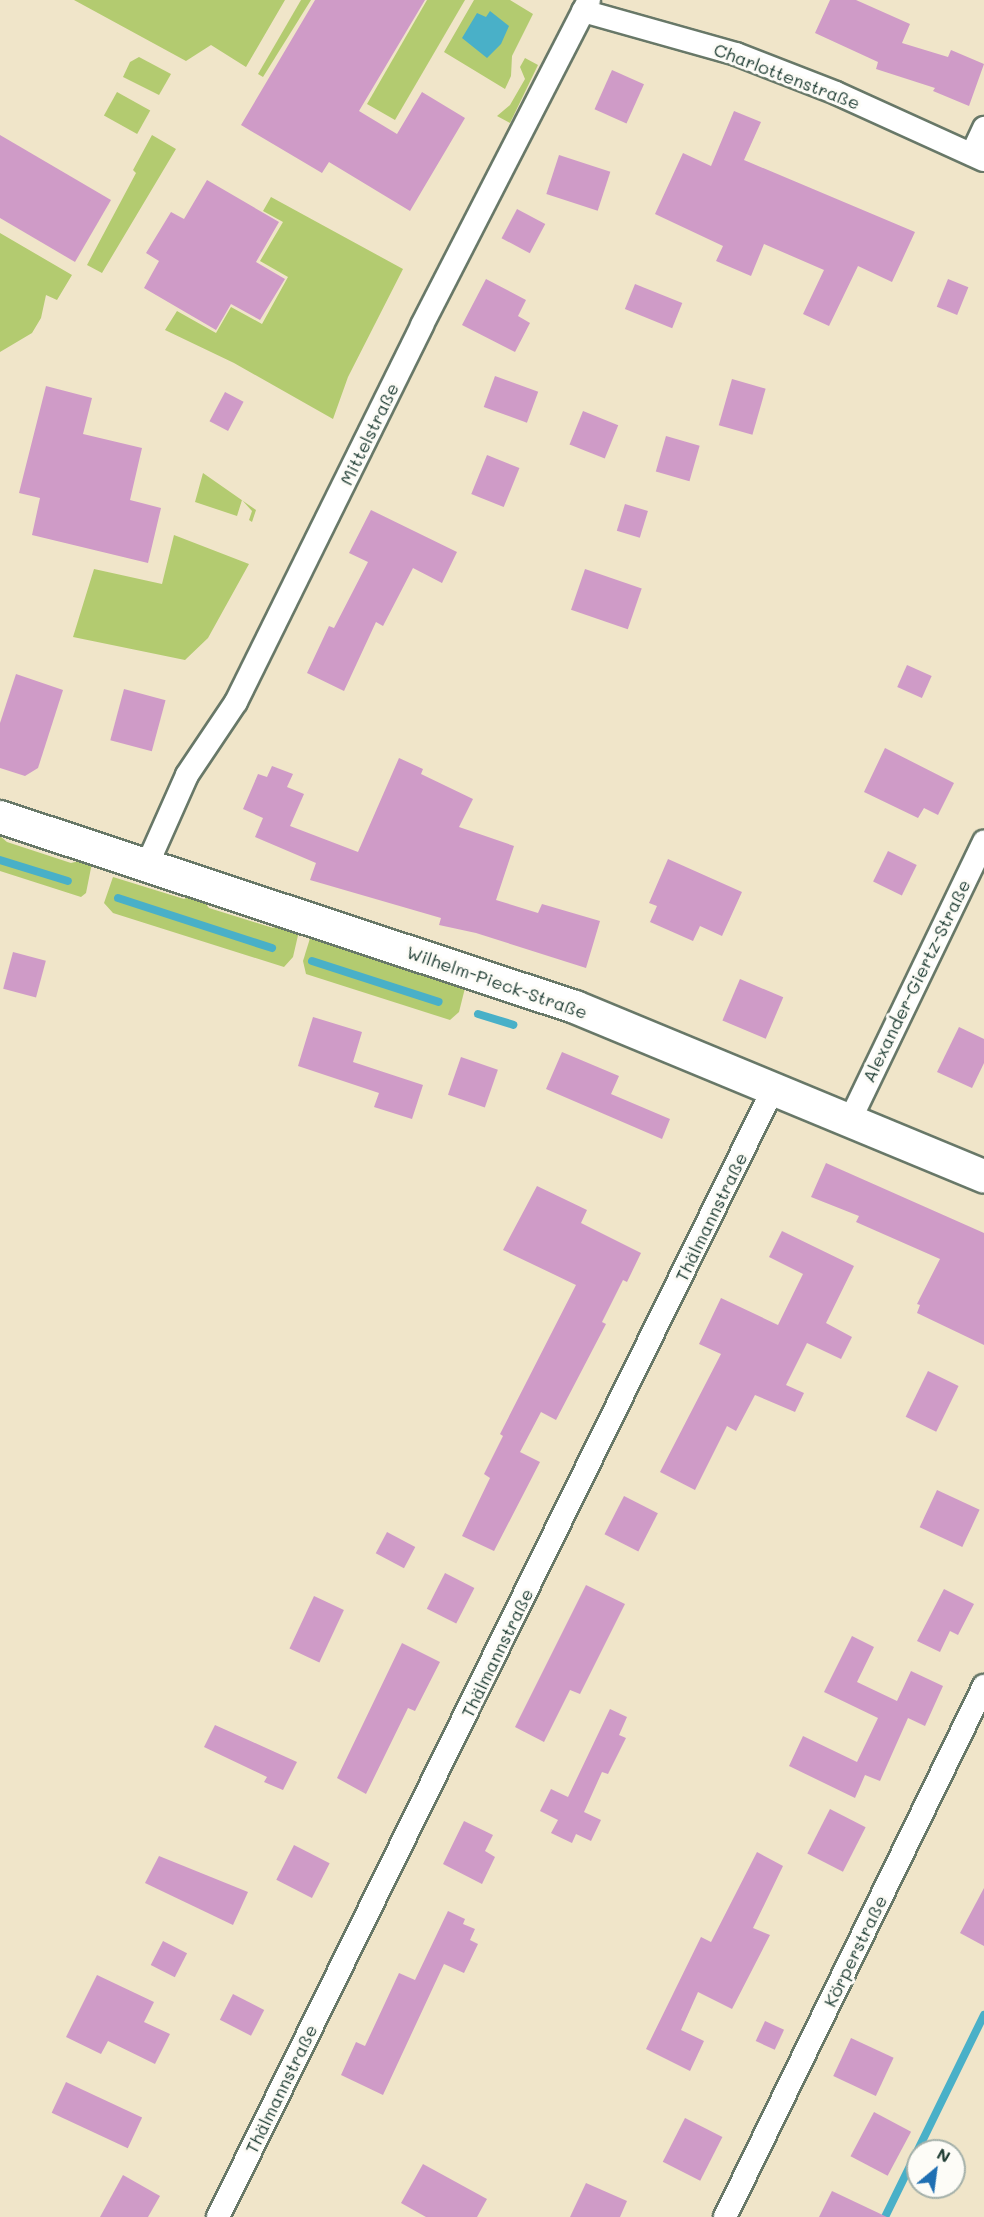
<!DOCTYPE html>
<meta charset="utf-8">
<style>
body{margin:0}
#map{position:relative;width:984px;height:2217px;overflow:hidden;background:#f0e5c9;font-family:Mali,sans-serif}
div>[style]{position:absolute}
.green>*{inset:0;background:#b3cb70;transform-origin:0 0}
.water>*{inset:0;background:#49b0c8}
.stream>*{height:8px;margin:-4px;padding:0 4px;transform-origin:4px;border-radius:4px;background:#49b0c8}
.building>*{inset:0;background:#cf9bc7;transform-origin:0 0}
.roads{filter:drop-shadow(2px 0 #687868) drop-shadow(-2px 0 #687868) drop-shadow(0 2px #687868) drop-shadow(0 -2px #687868)}
.street>*{height:22px;margin:-11px;padding:0 11px;transform-origin:11px;border-radius:11px;background:#fff}
.secondary>*{height:32px;margin:-16px;padding:0 16px;transform-origin:16px;border-radius:16px;background:#fff}
span{translate:-50% -50%;white-space:nowrap;text-align:center;line-height:1.15;-webkit-text-stroke:6px #fdfcf7;paint-order:stroke}
.street-label{font-size:18px;color:#1f3d34}
.north{position:absolute;left:906px;top:2139px;width:60px;height:60px;box-sizing:border-box;background:#fdfcf7;border:2px solid #a4b0a9;border-radius:50%;rotate:29deg;font-size:16px;font-weight:700;line-height:24px;text-align:center;color:#1f3d34}
.north::after{content:'';display:block;margin:auto;width:21px;height:27px;background:#1f6fb2;clip-path:polygon(50% 0,100% 100%,50% 72%,0 100%)}
</style>
<div id="map">
<div class="green">
<i style="clip-path:polygon(74px 0,285px 0,246px 67px,211px 45px,186px 61px)"></i>
<i style="clip-path:polygon(301px 0,311px 0,263px 77px,258px 74px)"></i>
<i style="clip-path:polygon(427px 0,465px 0,395px 120px,367px 104px)"></i>
<i style="clip-path:polygon(474px 0,510px 0,533px 14px,512px 56px,511px 76px,505px 89px,444px 52px)"></i>
<i style="clip-path:polygon(139px 57px,171px 74px,159px 95px,123px 77px,130px 62px)"></i>
<i style="clip-path:polygon(525px 58px,538px 65px,510px 123px,497px 116px,510px 105px,525px 79px,520px 67px)"></i>
<i style="left:117px;top:92px;width:38px;height:27px;rotate:29deg"></i>
<i style="clip-path:polygon(152px 135px,176px 149px,102px 273px,87px 265px,136px 173px,133px 170px)"></i>
<i style="clip-path:polygon(271px 197px,403px 269px,348px 377px,333px 419px,234px 363px,165px 330px,177px 311px,216px 333px,231px 307px,262px 324px,288px 277px,260px 261px,283px 222px,263px 211px)"></i>
<i style="clip-path:polygon(0 233px,72px 275px,57px 300px,46px 295px,41px 318px,32px 333px,0 352px)"></i>
<i style="clip-path:polygon(203px 473px,256px 510px,252px 522px,249px 520px,252px 511px,242px 500px,237px 516px,195px 502px)"></i>
<i style="clip-path:polygon(174px 535px,249px 564px,208px 638px,185px 660px,73px 637px,94px 569px,162px 584px)"></i>
<i style="clip-path:polygon(0 836px,7px 842px,71px 863px,87px 859px,92px 863px,86px 893px,81px 897px,0 871px)"></i>
<i style="clip-path:polygon(113px 877px,184px 899px,197px 893px,209px 908px,273px 928px,284px 921px,299px 931px,293px 957px,284px 967px,113px 913px,104px 903px)"></i>
<i style="clip-path:polygon(311px 935px,467px 980px,459px 1012px,450px 1020px,306px 974px,303px 961px)"></i>
</div>
<div class="water">
<i style="clip-path:polygon(490px 11px,509px 26px,501px 44px,487px 58px,462px 38px,477px 13px,486px 17px)"></i>
</div>
<div class="stream">
<i style="left:0;top:860px;width:71px;rotate:17.2deg"></i>
<i style="left:118px;top:898px;width:162px;rotate:18deg"></i>
<i style="left:312px;top:961px;width:133px;rotate:17.9deg"></i>
<i style="left:478px;top:1014px;width:37px;rotate:17deg"></i>
<i style="left:885px;top:2217px;width:225px;rotate:-63.9deg"></i>
</div>
<div class="building">
<i style="clip-path:polygon(315px 0,425px 0,359px 111px,397px 134px,422px 92px,465px 118px,410px 211px,329px 162px,322px 173px,241px 125px)"></i>
<i style="clip-path:polygon(830px 0,856px 0,910px 24px,902px 43px,948px 57px,951px 50px,984px 64px,969px 106px,933px 91px,935px 88px,876px 69px,878px 62px,815px 33px)"></i>
<i style="left:612px;top:70px;width:35px;height:43px;rotate:24deg"></i>
<i style="clip-path:polygon(734px 111px,761px 122px,744px 160px,915px 232px,892px 282px,858px 266px,829px 326px,803px 314px,824px 270px,764px 244px,751px 276px,716px 261px,723px 246px,655px 214px,683px 153px,711px 166px)"></i>
<i style="clip-path:polygon(0 135px,111px 200px,75px 262px,0 218px)"></i>
<i style="left:559px;top:155px;width:54px;height:41px;rotate:18deg"></i>
<i style="clip-path:polygon(207px 180px,279px 222px,256px 262px,285px 279px,260px 320px,231px 304px,216px 330px,144px 288px,159px 261px,146px 253px,171px 212px,184px 219px)"></i>
<i style="left:517px;top:209px;width:32px;height:33px;rotate:28deg"></i>
<i style="clip-path:polygon(486px 279px,526px 300px,518px 316px,530px 323px,515px 352px,462px 325px)"></i>
<i style="left:948px;top:279px;width:22px;height:30px;rotate:22deg"></i>
<i style="left:635px;top:284px;width:51px;height:27px;rotate:22deg"></i>
<i style="left:495px;top:376px;width:46px;height:33px;rotate:20deg"></i>
<i style="left:732px;top:379px;width:35px;height:48px;rotate:16deg"></i>
<i style="clip-path:polygon(46px 386px,92px 398px,83px 434px,142px 448px,130px 500px,161px 508px,148px 563px,32px 535px,40px 498px,19px 493px)"></i>
<i style="left:225px;top:392px;width:21px;height:33px;rotate:28deg"></i>
<i style="left:583px;top:411px;width:38px;height:36px;rotate:22deg"></i>
<i style="left:666px;top:436px;width:35px;height:37px;rotate:16deg"></i>
<i style="left:487px;top:455px;width:35px;height:42px;rotate:22deg"></i>
<i style="left:625px;top:504px;width:24px;height:28px;rotate:17deg"></i>
<i style="clip-path:polygon(371px 510px,457px 552px,442px 583px,413px 568px,383px 626px,376px 622px,344px 691px,307px 673px,329px 626px,334px 628px,368px 562px,349px 553px)"></i>
<i style="left:585px;top:569px;width:60px;height:43px;rotate:19deg"></i>
<i style="left:907px;top:665px;width:27px;height:24px;rotate:24deg"></i>
<i style="clip-path:polygon(16px 674px,63px 690px,38px 768px,25px 776px,0 768px,0 723px)"></i>
<i style="left:124px;top:689px;width:43px;height:53px;rotate:15deg"></i>
<i style="clip-path:polygon(885px 748px,954px 783px,938px 815px,924px 808px,918px 818px,864px 792px)"></i>
<i style="clip-path:polygon(399px 758px,423px 769px,421px 774px,473px 799px,459px 827px,514px 846px,496px 900px,538px 913px,542px 904px,600px 921px,586px 968px,476px 933px,439px 925px,441px 918px,310px 880px,316px 863px,255px 837px,263px 818px,243px 809px,258px 774px,267px 777px,272px 766px,293px 774px,287px 787px,304px 794px,290px 826px,358px 852px)"></i>
<i style="left:888px;top:851px;width:32px;height:34px;rotate:26deg"></i>
<i style="clip-path:polygon(668px 859px,742px 892px,722px 936px,700px 926px,693px 941px,650px 922px,657px 906px,649px 903px)"></i>
<i style="left:13px;top:952px;width:34px;height:38px;rotate:15deg"></i>
<i style="left:740px;top:979px;width:47px;height:45px;rotate:23deg"></i>
<i style="clip-path:polygon(313px 1017px,362px 1032px,353px 1062px,423px 1085px,412px 1119px,374px 1107px,379px 1093px,298px 1066px)"></i>
<i style="clip-path:polygon(959px 1027px,984px 1039px,984px 1063px,972px 1088px,937px 1072px)"></i>
<i style="clip-path:polygon(562px 1052px,619px 1076px,611px 1094px,670px 1119px,662px 1139px,546px 1089px)"></i>
<i style="left:461px;top:1057px;width:39px;height:40px;rotate:19deg"></i>
<i style="clip-path:polygon(826px 1163px,984px 1233px,984px 1345px,917px 1313px,920px 1305px,917px 1304px,940px 1259px,856px 1222px,859px 1216px,811px 1197px)"></i>
<i style="clip-path:polygon(537px 1186px,587px 1210px,581px 1223px,641px 1253px,627px 1282px,623px 1280px,602px 1322px,606px 1324px,556px 1420px,541px 1412px,520px 1452px,540px 1462px,494px 1551px,462px 1536px,490px 1478px,484px 1474px,503px 1436px,500px 1434px,576px 1285px,503px 1250px)"></i>
<i style="clip-path:polygon(782px 1231px,854px 1266px,826px 1323px,852px 1337px,841px 1359px,807px 1343px,786px 1385px,804px 1393px,795px 1412px,755px 1395px,736px 1431px,727px 1426px,695px 1490px,660px 1472px,721px 1354px,699px 1344px,721px 1298px,778px 1325px,803px 1274px,769px 1257px)"></i>
<i style="left:928px;top:1371px;width:34px;height:51px;rotate:26deg"></i>
<i style="left:937px;top:1490px;width:47px;height:41px;rotate:25deg"></i>
<i style="left:624px;top:1496px;width:38px;height:43px;rotate:27deg"></i>
<i style="left:387px;top:1532px;width:32px;height:24px;rotate:28deg"></i>
<i style="left:445px;top:1573px;width:33px;height:40px;rotate:27deg"></i>
<i style="clip-path:polygon(586px 1585px,625px 1604px,580px 1694px,570px 1690px,544px 1742px,515px 1727px)"></i>
<i style="clip-path:polygon(944px 1589px,974px 1604px,958px 1635px,950px 1631px,940px 1652px,917px 1641px)"></i>
<i style="left:314px;top:1596px;width:33px;height:58px;rotate:25deg"></i>
<i style="clip-path:polygon(852px 1636px,874px 1647px,857px 1682px,897px 1701px,911px 1671px,943px 1686px,925px 1726px,908px 1718px,880px 1781px,865px 1775px,855px 1798px,789px 1766px,803px 1736px,857px 1762px,878px 1718px,824px 1692px)"></i>
<i style="clip-path:polygon(402px 1643px,440px 1662px,415px 1711px,408px 1708px,366px 1794px,337px 1778px)"></i>
<i style="clip-path:polygon(610px 1709px,627px 1717px,619px 1735px,626px 1738px,608px 1774px,602px 1772px,584px 1812px,601px 1820px,591px 1841px,576px 1834px,572px 1843px,551px 1833px,558px 1820px,540px 1811px,551px 1789px,568px 1797px)"></i>
<i style="clip-path:polygon(215px 1725px,297px 1762px,283px 1790px,264px 1782px,267px 1777px,204px 1747px)"></i>
<i style="left:830px;top:1809px;width:40px;height:50px;rotate:27deg"></i>
<i style="clip-path:polygon(464px 1821px,493px 1835px,485px 1851px,495px 1857px,482px 1884px,443px 1864px)"></i>
<i style="left:294px;top:1845px;width:40px;height:39px;rotate:27deg"></i>
<i style="clip-path:polygon(757px 1852px,783px 1866px,753px 1928px,770px 1935px,732px 2009px,698px 1992px,681px 2030px,704px 2041px,690px 2071px,646px 2049px,701px 1937px,711px 1942px)"></i>
<i style="clip-path:polygon(159px 1856px,248px 1892px,233px 1925px,145px 1883px)"></i>
<i style="clip-path:polygon(984px 1888px,984px 1946px,960px 1933px)"></i>
<i style="clip-path:polygon(448px 1911px,465px 1919px,463px 1924px,475px 1929px,470px 1940px,478px 1944px,464px 1973px,444px 1964px,383px 2095px,341px 2075px,356px 2042px,365px 2046px,399px 1973px,415px 1980px)"></i>
<i style="left:163px;top:1941px;width:27px;height:27px;rotate:27deg"></i>
<i style="clip-path:polygon(97px 1975px,154px 2002px,144px 2022px,170px 2034px,155px 2064px,108px 2041px,101px 2054px,66px 2037px)"></i>
<i style="left:233px;top:1994px;width:35px;height:29px;rotate:27deg"></i>
<i style="left:765px;top:2021px;width:21px;height:22px;rotate:25deg"></i>
<i style="left:851px;top:2038px;width:47px;height:42px;rotate:25deg"></i>
<i style="left:66px;top:2082px;width:84px;height:34px;rotate:25deg"></i>
<i style="left:874px;top:2112px;width:42px;height:50px;rotate:28deg"></i>
<i style="left:685px;top:2118px;width:42px;height:49px;rotate:27deg"></i>
<i style="clip-path:polygon(423px 2164px,487px 2199px,477px 2217px,426px 2217px,401px 2203px)"></i>
<i style="clip-path:polygon(123px 2175px,160px 2196px,148px 2217px,100px 2217px)"></i>
<i style="clip-path:polygon(586px 2183px,627px 2201px,620px 2217px,570px 2217px)"></i>
<i style="clip-path:polygon(832px 2191px,887px 2217px,819px 2217px)"></i>
</div>
<div class="roads">
<div class="street">
<i style="left:583px;top:11px;width:159px;rotate:15.7deg"></i>
<i style="left:736px;top:54px;width:107px;rotate:21.3deg"></i>
<i style="left:836px;top:93px;width:162px;rotate:24.4deg"></i>
<i style="left:972px;top:154px;width:29px;rotate:-65deg"></i>
<i style="left:147px;top:865px;width:98px;rotate:-66deg"></i>
<i style="left:187px;top:775px;width:88px;rotate:-56.1deg"></i>
<i style="left:236px;top:702px;width:420px;rotate:-63.7deg"></i>
<i style="left:422px;top:325px;width:365px;rotate:-62.8deg"></i>
<i style="left:850px;top:1120px;width:309px;rotate:-64.3deg"></i>
<i style="left:218px;top:2217px;width:1257px;rotate:-63.8deg"></i>
<i style="left:725px;top:2217px;width:591px;rotate:-64deg"></i>
</div>
<div class="secondary">
<i style="left:0;top:817px;width:606px;rotate:18.29deg"></i>
<i style="left:575px;top:1007px;width:443px;rotate:22.5deg"></i>
</div>
</div>
<div class="street-label">
<span style="left:787px;top:76px;rotate:21deg">Charlottenstraße</span>
<span style="left:369px;top:434px;rotate:-64deg">Mittelstraße</span>
<span style="left:916px;top:981px;rotate:-64deg">Alexander-Giertz-Straße</span>
<span style="left:497px;top:982px;rotate:19deg">Wilhelm-Pieck-Straße</span>
<span style="left:711px;top:1217px;rotate:-64deg">Thälmannstraße</span>
<span style="left:497px;top:1653px;rotate:-64deg">Thälmannstraße</span>
<span style="left:855px;top:1951px;rotate:-64deg">Körperstraße</span>
<span style="left:281px;top:2089px;rotate:-64deg">Thälmannstraße</span>
</div>
<div class="north">N</div>
</div>
